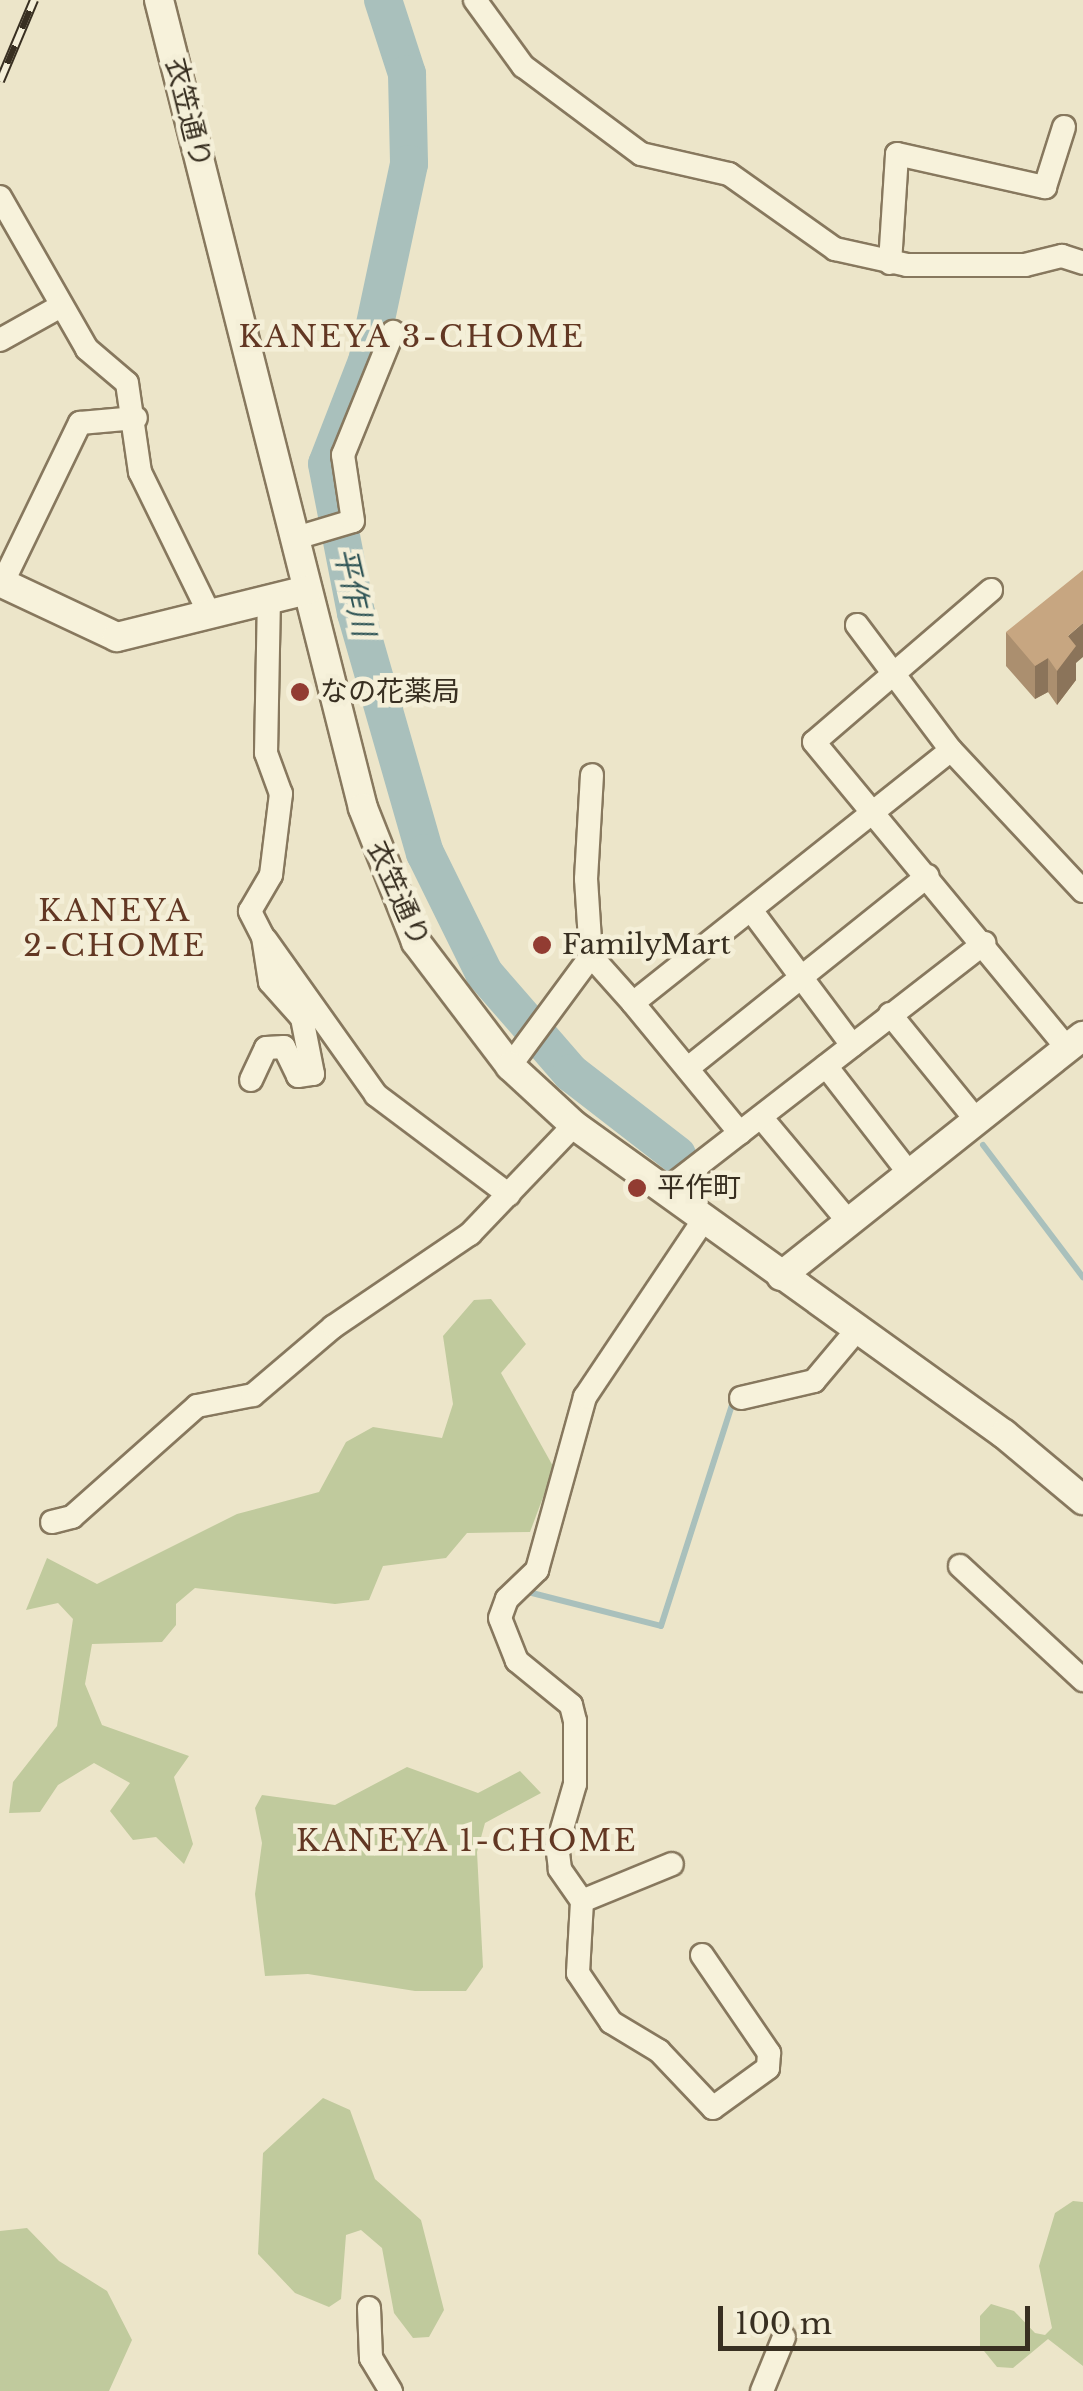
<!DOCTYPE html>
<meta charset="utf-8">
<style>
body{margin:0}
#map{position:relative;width:1083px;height:2391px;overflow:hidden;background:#ece5c9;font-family:"Libre Baskerville","Noto Sans JP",serif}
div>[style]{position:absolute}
.green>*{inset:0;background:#c0ca9d}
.stream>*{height:6px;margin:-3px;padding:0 3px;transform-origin:3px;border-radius:3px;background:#a9c0bc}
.river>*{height:38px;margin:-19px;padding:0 19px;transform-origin:19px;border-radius:19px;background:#a9c0bc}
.roads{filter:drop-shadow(2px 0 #87785e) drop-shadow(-2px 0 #87785e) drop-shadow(0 2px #87785e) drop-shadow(0 -2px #87785e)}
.minor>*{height:22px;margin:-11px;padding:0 11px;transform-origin:11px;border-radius:11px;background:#f7f2db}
.tertiary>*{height:28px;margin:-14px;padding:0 14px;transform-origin:14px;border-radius:14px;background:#f7f2db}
.rail>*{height:10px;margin-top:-5px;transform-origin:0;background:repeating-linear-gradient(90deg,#f4efd8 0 19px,#382f21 0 38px);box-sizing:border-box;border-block:2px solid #382f21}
.wall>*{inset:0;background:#ab8f6f}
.shaded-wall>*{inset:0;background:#8b745a}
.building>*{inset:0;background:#c7a681}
.dots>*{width:28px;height:28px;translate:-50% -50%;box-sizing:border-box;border:5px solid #f4efd8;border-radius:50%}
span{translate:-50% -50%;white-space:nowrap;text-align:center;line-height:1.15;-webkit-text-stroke:9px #f4efd8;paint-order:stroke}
.street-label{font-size:28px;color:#382f21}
.poi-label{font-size:28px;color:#382f21}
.left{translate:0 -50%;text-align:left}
.neighbourhood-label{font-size:30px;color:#623723;letter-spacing:2.5px}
.water-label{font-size:30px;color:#315657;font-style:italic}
.scale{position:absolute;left:718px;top:2306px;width:312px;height:45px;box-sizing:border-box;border:5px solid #382f21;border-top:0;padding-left:12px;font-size:30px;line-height:35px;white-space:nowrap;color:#382f21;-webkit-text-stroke:8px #f4efd8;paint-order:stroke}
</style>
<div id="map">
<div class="green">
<i style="clip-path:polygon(491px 1299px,526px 1344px,501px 1373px,554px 1468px,530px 1532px,467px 1533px,446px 1558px,383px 1566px,369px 1600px,335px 1604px,195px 1588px,176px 1604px,176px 1625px,162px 1642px,92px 1644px,85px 1684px,102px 1725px,189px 1756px,174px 1777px,193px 1844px,184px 1864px,156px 1837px,133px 1840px,110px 1811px,130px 1783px,94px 1763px,58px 1785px,40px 1812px,9px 1813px,13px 1782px,57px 1726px,73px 1619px,58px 1603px,26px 1610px,47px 1558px,97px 1584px,237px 1514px,319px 1492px,346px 1442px,373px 1427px,442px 1438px,453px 1404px,443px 1336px,474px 1300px)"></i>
<i style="clip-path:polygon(407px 1767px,478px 1793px,520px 1771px,541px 1793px,485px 1823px,477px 1852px,483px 1967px,466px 1991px,415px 1991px,308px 1974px,265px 1976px,255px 1894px,262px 1843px,255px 1808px,262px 1795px,335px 1805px)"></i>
<i style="clip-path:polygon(323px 2098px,350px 2110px,375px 2179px,421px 2220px,444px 2310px,429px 2337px,413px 2338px,394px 2313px,382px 2248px,361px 2230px,346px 2235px,341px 2299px,329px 2307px,295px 2293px,258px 2254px,263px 2153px)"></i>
<i style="clip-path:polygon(1073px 2201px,1083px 2202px,1083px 2366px,1048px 2339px,1013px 2368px,997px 2367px,980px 2346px,980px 2316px,991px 2304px,1014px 2311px,1035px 2333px,1045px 2335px,1052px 2328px,1039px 2266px,1055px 2213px)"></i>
<i style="clip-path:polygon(27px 2228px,59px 2261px,107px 2291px,132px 2340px,109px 2391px,0 2391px,0 2231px)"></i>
</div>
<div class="stream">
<i style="left:983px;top:1145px;width:166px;rotate:52.9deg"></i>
<i style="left:532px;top:1593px;width:133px;rotate:14.3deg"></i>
<i style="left:661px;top:1626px;width:238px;rotate:-72.2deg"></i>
</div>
<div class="river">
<i style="left:383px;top:0;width:78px;rotate:72deg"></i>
<i style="left:407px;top:74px;width:90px;rotate:88.7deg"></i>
<i style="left:409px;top:164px;width:201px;rotate:102deg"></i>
<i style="left:367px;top:361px;width:110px;rotate:111.2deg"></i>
<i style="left:327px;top:464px;width:152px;rotate:79deg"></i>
<i style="left:356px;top:613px;width:250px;rotate:74deg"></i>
<i style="left:425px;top:853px;width:134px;rotate:63.8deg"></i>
<i style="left:484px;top:973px;width:133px;rotate:49deg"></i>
<i style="left:571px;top:1073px;width:134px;rotate:37.7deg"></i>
</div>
<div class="roads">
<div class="minor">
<i style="left:475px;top:0;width:82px;rotate:54deg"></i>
<i style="left:523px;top:66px;width:147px;rotate:36.7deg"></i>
<i style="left:641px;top:154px;width:90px;rotate:12.8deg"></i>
<i style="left:729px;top:174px;width:130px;rotate:35.3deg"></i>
<i style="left:835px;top:249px;width:74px;rotate:12.5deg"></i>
<i style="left:907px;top:265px;width:118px"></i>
<i style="left:1025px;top:265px;width:38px;rotate:-14deg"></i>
<i style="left:1062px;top:256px;width:22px;rotate:18deg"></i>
<i style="left:0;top:197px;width:175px;rotate:60.2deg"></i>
<i style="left:87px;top:349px;width:52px;rotate:40.4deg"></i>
<i style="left:127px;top:383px;width:90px;rotate:81.7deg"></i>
<i style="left:140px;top:472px;width:157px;rotate:63.9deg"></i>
<i style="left:890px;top:263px;width:109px;rotate:-86.3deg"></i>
<i style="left:897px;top:154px;width:152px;rotate:12.6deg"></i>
<i style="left:1045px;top:187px;width:63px;rotate:-72.4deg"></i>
<i style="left:0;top:340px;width:70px;rotate:-29.1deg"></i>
<i style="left:296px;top:538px;width:59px;rotate:-16.6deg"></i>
<i style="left:353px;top:521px;width:67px;rotate:-98.6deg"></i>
<i style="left:343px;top:455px;width:133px;rotate:-67.9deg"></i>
<i style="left:2px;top:584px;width:179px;rotate:-64.2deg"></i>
<i style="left:80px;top:423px;width:56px;rotate:-5.1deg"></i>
<i style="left:991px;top:590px;width:233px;rotate:139.3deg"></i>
<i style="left:814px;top:742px;width:397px;rotate:50.4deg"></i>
<i style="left:857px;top:625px;width:156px;rotate:53.1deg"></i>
<i style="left:951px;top:750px;width:193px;rotate:46.9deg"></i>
<i style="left:751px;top:910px;width:169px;rotate:53.2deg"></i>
<i style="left:266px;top:940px;width:190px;rotate:54.6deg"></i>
<i style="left:376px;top:1095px;width:166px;rotate:36.9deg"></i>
<i style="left:591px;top:956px;width:63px;rotate:48.2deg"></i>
<i style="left:890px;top:1014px;width:136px;rotate:50.9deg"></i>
<i style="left:510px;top:1066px;width:137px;rotate:-53.6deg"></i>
<i style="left:591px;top:956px;width:77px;rotate:-93.7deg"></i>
<i style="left:586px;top:879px;width:104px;rotate:-86.7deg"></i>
<i style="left:826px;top:1066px;width:135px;rotate:52.2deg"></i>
<i style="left:688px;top:1068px;width:307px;rotate:-38.7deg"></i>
<i style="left:251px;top:1080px;width:35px;rotate:-65deg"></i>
<i style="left:266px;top:1048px;width:18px;rotate:-3deg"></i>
<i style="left:284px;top:1047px;width:32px;rotate:64deg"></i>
<i style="left:298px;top:1076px;width:15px;rotate:-8deg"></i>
<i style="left:313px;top:1074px;width:57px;rotate:-101.1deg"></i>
<i style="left:302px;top:1018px;width:48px;rotate:-131.6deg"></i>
<i style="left:270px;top:982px;width:46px;rotate:-98.8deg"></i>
<i style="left:263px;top:937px;width:29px;rotate:-117deg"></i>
<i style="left:250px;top:911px;width:42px;rotate:-59.7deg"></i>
<i style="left:271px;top:875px;width:82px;rotate:-83deg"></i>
<i style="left:281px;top:794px;width:44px;rotate:-110.1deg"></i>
<i style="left:266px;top:753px;width:153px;rotate:-88.9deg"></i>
<i style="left:761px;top:1117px;width:136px;rotate:50.1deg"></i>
<i style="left:740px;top:1133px;width:168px;rotate:-129.5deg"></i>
<i style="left:633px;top:1003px;width:406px;rotate:-38.5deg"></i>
<i style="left:666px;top:1190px;width:403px;rotate:-37.8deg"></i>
<i style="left:741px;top:1398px;width:75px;rotate:-13.1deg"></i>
<i style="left:814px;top:1381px;width:65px;rotate:-50deg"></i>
<i style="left:52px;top:1522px;width:21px;rotate:-14deg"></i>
<i style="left:72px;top:1517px;width:167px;rotate:-41.6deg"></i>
<i style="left:197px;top:1406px;width:57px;rotate:-11.1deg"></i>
<i style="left:253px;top:1395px;width:105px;rotate:-40.4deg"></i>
<i style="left:333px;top:1327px;width:166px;rotate:-34.2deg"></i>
<i style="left:470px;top:1234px;width:151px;rotate:-46.3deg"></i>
<i style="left:960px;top:1566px;width:168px;rotate:42.8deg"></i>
<i style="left:582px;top:1901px;width:97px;rotate:-22.3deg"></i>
<i style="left:702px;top:1955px;width:119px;rotate:55.6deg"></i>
<i style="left:769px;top:2053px;width:15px;rotate:94deg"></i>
<i style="left:768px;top:2068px;width:68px;rotate:144deg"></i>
<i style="left:713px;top:2108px;width:79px;rotate:-133.5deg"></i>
<i style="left:659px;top:2051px;width:56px;rotate:-148.9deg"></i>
<i style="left:611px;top:2022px;width:59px;rotate:-124deg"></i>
<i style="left:578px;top:1973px;width:72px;rotate:-86.8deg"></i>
<i style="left:582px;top:1901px;width:39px;rotate:-125deg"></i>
<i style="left:560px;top:1869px;width:23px;rotate:-97deg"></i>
<i style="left:557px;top:1846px;width:65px;rotate:-73.8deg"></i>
<i style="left:575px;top:1784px;width:63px;rotate:-90deg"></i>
<i style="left:575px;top:1721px;width:16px;rotate:-104deg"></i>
<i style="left:571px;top:1705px;width:70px;rotate:-140.8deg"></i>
<i style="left:517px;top:1661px;width:46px;rotate:-111.6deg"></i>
<i style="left:500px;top:1618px;width:20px;rotate:-70deg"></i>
<i style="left:507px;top:1599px;width:42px;rotate:-44deg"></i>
<i style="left:537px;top:1570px;width:180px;rotate:-74.5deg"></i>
<i style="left:585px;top:1397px;width:216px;rotate:-56.2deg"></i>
<i style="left:369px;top:2308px;width:50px;rotate:87.7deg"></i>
<i style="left:371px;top:2358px;width:39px;rotate:59deg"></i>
<i style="left:762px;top:2391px;width:58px;rotate:-67.8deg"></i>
</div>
<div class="tertiary">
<i style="left:159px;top:0;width:833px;rotate:75.83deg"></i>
<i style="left:363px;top:808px;width:144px;rotate:68.4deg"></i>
<i style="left:416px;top:942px;width:156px;rotate:52.8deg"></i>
<i style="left:510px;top:1066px;width:87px;rotate:42.7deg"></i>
<i style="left:574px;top:1125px;width:530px;rotate:35.7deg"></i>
<i style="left:1004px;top:1434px;width:103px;rotate:39.9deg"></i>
<i style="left:0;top:582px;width:129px;rotate:25.2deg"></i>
<i style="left:117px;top:637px;width:196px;rotate:-13.9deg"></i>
<i style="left:781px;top:1276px;width:386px;rotate:-38.5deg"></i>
</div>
</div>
<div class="rail">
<i style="left:0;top:81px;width:88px;rotate:-67.2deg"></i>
</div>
<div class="wall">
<i style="clip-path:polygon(1006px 632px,1076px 663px,1076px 680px,1057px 705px,1048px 692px,1035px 699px,1006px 666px)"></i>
</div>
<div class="shaded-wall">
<i style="clip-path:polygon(1083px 623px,1083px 657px,1076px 663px,1076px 680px,1057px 705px,1057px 671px,1068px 636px)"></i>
<i style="clip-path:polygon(1048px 658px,1048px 692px,1035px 699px,1035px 666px)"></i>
</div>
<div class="building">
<i style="clip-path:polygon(1083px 570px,1083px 623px,1068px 636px,1076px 646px,1057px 671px,1048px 658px,1035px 666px,1006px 632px)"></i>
</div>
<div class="dots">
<i style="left:300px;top:692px;background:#923c32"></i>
<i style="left:542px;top:945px;background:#923c32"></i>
<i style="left:637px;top:1188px;background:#923c32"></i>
</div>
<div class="street-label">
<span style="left:188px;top:113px;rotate:76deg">衣笠通り</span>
<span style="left:398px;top:894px;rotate:66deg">衣笠通り</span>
</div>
<div class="poi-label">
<span class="left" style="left:320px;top:692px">なの花薬局</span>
<span class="left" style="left:562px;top:945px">FamilyMart</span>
<span class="left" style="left:657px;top:1188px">平作町</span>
</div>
<div class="neighbourhood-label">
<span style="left:412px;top:337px">KANEYA 3-CHOME</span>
<span style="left:115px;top:928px">KANEYA<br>2-CHOME</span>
<span style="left:467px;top:1841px">KANEYA 1-CHOME</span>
</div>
<div class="water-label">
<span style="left:354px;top:592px;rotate:77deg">平作川</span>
</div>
<div class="scale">100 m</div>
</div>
